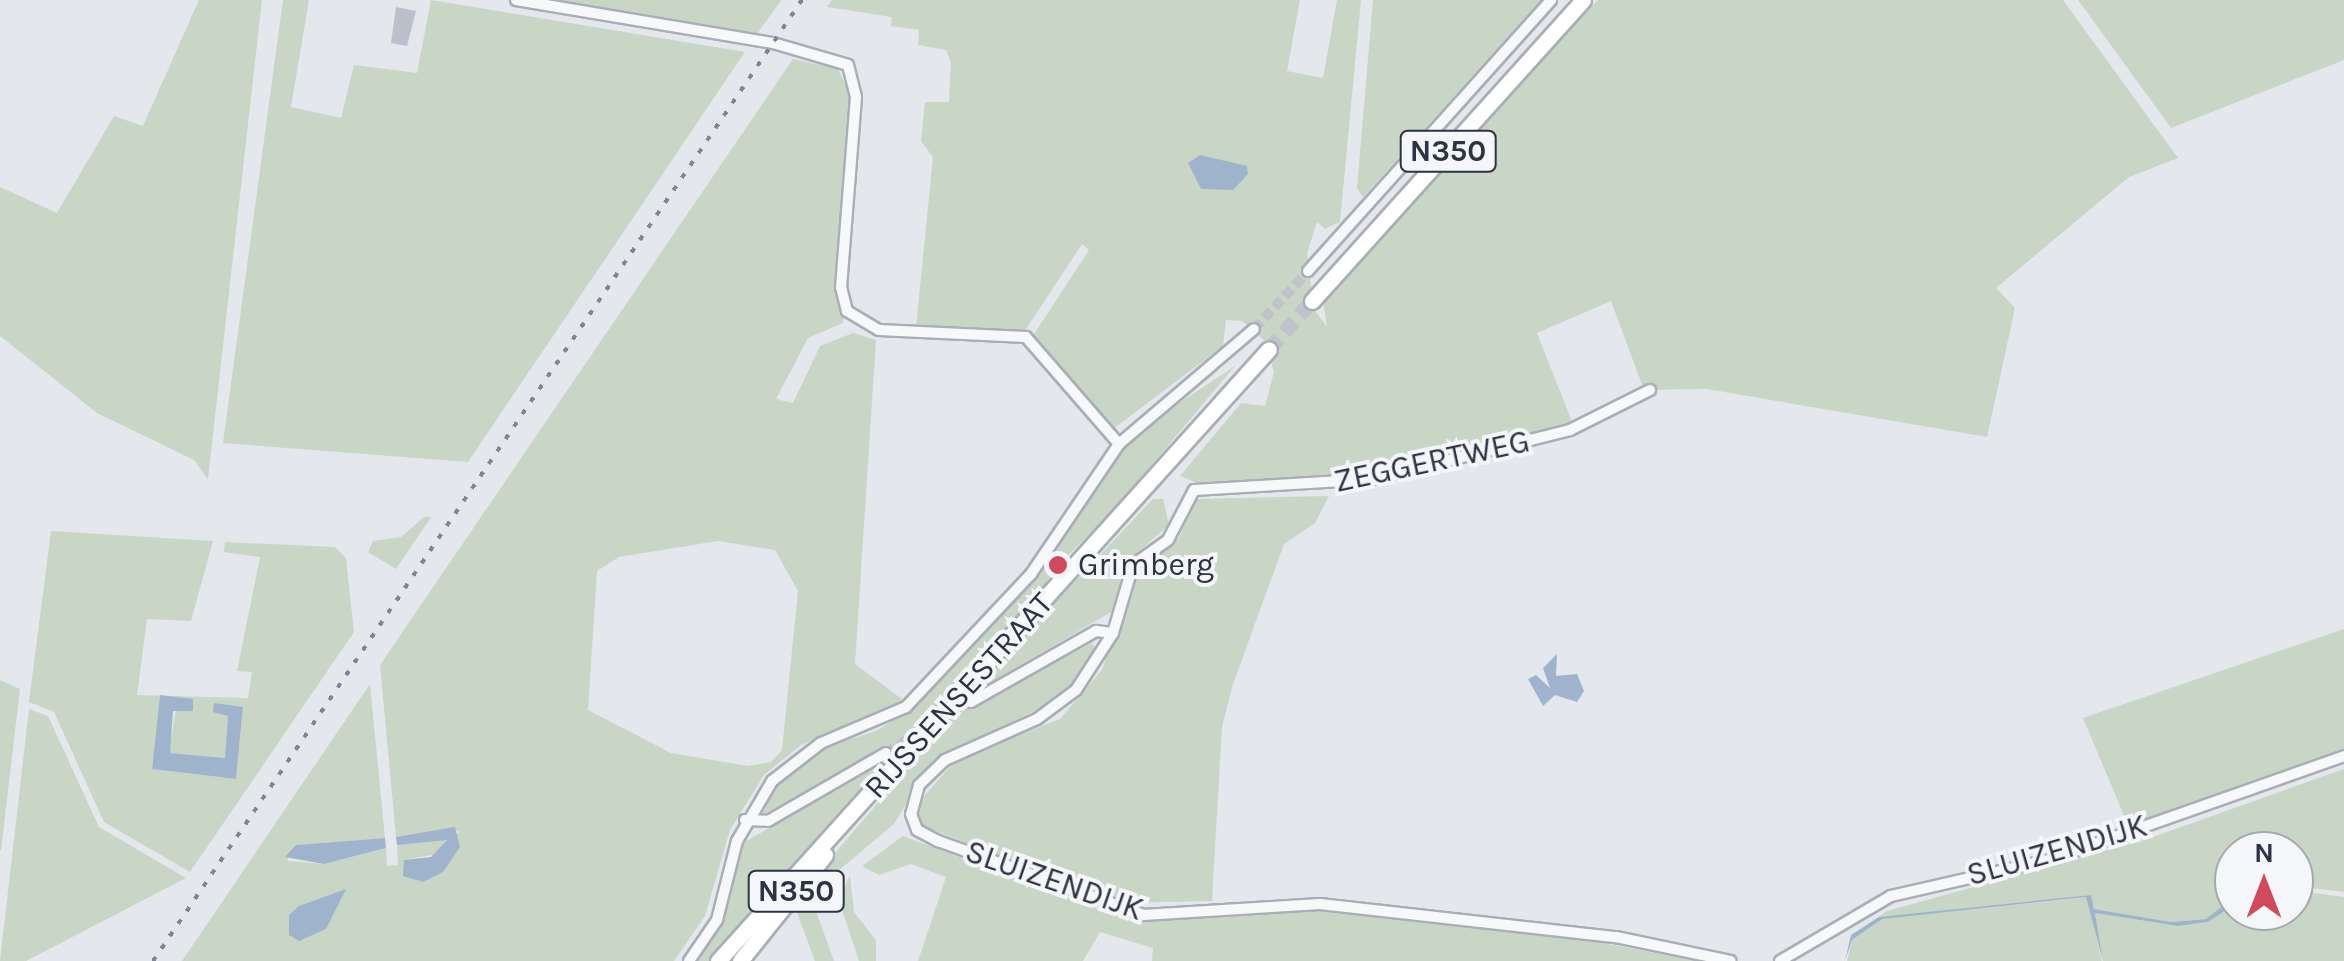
<!DOCTYPE html>
<style>
body{margin:0}
#map{position:relative;width:2344px;height:961px;overflow:hidden;background:#e4e7ec;font-family:Karla,sans-serif}
div>[style]{position:absolute}
.green>*{inset:0;background:#c9d6c5}
.water>*{inset:0;background:#9fb4cc}
.building>*{inset:0;background:#bbc0ca}
.street-tunnel>*{height:10px;margin-top:-5px;transform-origin:0;background:repeating-linear-gradient(90deg,#bfc3cb 0 10px,transparent 0 15px)}
.primary-tunnel>*{height:15px;margin-top:-7.5px;transform-origin:0;background:repeating-linear-gradient(90deg,#bfc3cb 0 15px,transparent 0 23px)}
.roads{filter:drop-shadow(2px 0 #a9aeb7) drop-shadow(-2px 0 #a9aeb7) drop-shadow(0 2px #a9aeb7) drop-shadow(0 -2px #a9aeb7)}
.street>*{height:10px;margin:-5px;padding:0 5px;transform-origin:5px;border-radius:5px;background:#f7f8fa}
.primary>*{height:15px;margin:-7.5px;padding:0 7.5px;transform-origin:7.5px;border-radius:7.5px;background:#fff}
.rail>*{height:4px;margin-top:-2px;transform-origin:0;background:repeating-linear-gradient(90deg,#7d8696 0 5px,transparent 0 15px)}
.dots>*{width:28px;height:28px;translate:-50% -50%;box-sizing:border-box;border:5px solid #f4f6f9;border-radius:50%}
span{translate:-50% -50%;white-space:nowrap;text-align:center;line-height:1.15;-webkit-text-stroke:8px #f4f6f9;paint-order:stroke}
.shield-label span{padding:2px 8px;background:#f4f6f9;border:2px solid;border-radius:8px;-webkit-text-stroke-width:0}
.shield-label{font-size:30px;color:#2b3445;font-weight:700}
.street-label{font-size:32px;color:#2b3445}
.poi-label{font-size:32px;color:#2b3445}
.left{translate:0 -50%;text-align:left}
.north{position:absolute;left:2214px;top:831px;width:100px;height:100px;box-sizing:border-box;background:#f4f6f9;border:2px solid #a4a8b1;border-radius:50%;rotate:0deg;font-size:28px;font-weight:700;line-height:40px;text-align:center;color:#2b3445}
.north::after{content:'';display:block;margin:auto;width:35px;height:45px;background:#d1495b;clip-path:polygon(50% 0,100% 100%,50% 72%,0 100%)}
</style>
<div id="map">
<div class="green">
<i style="clip-path:polygon(199px 0,262px 0,208px 479px,194px 460px,97px 413px,0 336px,0 187px,57px 213px,114px 116px,143px 126px)"></i>
<i style="clip-path:polygon(283px 0,309px 0,291px 107px,341px 118px,354px 65px,417px 73px,431px 0,745px 52px,468px 462px,223px 443px)"></i>
<i style="clip-path:polygon(518px 0,781px 0,751px 43px)"></i>
<i style="clip-path:polygon(832px 0,1300px 0,1287px 71px,1323px 78px,1337px 0,1361px 0,1340px 222px,1325px 229px,1317px 222px,1307px 254px,1314px 309px,1327px 327px,1322px 294px,1598px 0,2063px 0,2178px 158px,2129px 177px,1996px 288px,2015px 308px,1987px 437px,1707px 389px,1644px 390px,1611px 301px,1537px 333px,1574px 427px,1321px 483px,1197px 483px,1180px 476px,1241px 403px,1265px 406px,1274px 372px,1265px 341px,1242px 321px,1226px 320px,1223px 346px,1113px 429px,1029px 342px,1089px 250px,1082px 244px,1020px 338px,915px 338px,933px 157px,921px 141px,925px 102px,949px 102px,951px 63px,946px 50px,918px 45px,919px 30px,891px 26px,892px 17px,827px 7px)"></i>
<i style="clip-path:polygon(1373px 0,1541px 0,1363px 197px,1357px 188px)"></i>
<i style="clip-path:polygon(2078px 0,2344px 0,2344px 60px,2171px 128px)"></i>
<i style="clip-path:polygon(evenodd,793px 59px,838px 69px,850px 94px,843px 323px,808px 338px,776px 399px,793px 403px,820px 346px,853px 333px,876px 340px,855px 664px,903px 700px,801px 745px,764px 775px,730px 830px,705px 916px,674px 961px,182px 961px,370px 684px,385px 838px,296px 845px,287px 861px,324px 864px,386px 848px,387px 866px,398px 865px,397px 845px,447px 838px,437px 854px,404px 860px,423px 882px,459px 831px,396px 837px,380px 665px,793px 59px,718px 541px,775px 550px,798px 591px,782px 750px,771px 762px,748px 766px,671px 753px,588px 710px,597px 571px,619px 557px,718px 541px)"></i>
<i style="clip-path:polygon(1235px 366px,1113px 511px,1059px 564px,1050px 558px,1109px 465px,1152px 421px)"></i>
<i style="clip-path:polygon(1329px 496px,1315px 523px,1284px 544px,1233px 684px,1222px 727px,1212px 901px,1120px 903px,918px 824px,916px 805px,957px 759px,1060px 719px,1102px 670px,1136px 571px,1179px 538px,1196px 499px)"></i>
<i style="clip-path:polygon(1153px 499px,1163px 499px,1169px 525px,1128px 561px,1111px 612px,981px 688px,966px 709px,1092px 643px,1097px 651px,1077px 680px,1051px 703px,933px 760px,894px 824px,819px 887px,814px 906px,834px 961px,815px 961px,793px 902px,996px 665px)"></i>
<i style="clip-path:polygon(424px 517px,431px 517px,396px 569px,368px 552px,373px 541px,401px 537px)"></i>
<i style="clip-path:polygon(evenodd,51px 531px,213px 541px,191px 621px,147px 619px,137px 695px,248px 698px,252px 672px,237px 671px,260px 557px,224px 552px,225px 542px,335px 547px,346px 558px,354px 632px,190px 872px,104px 822px,54px 712px,29px 702px,51px 531px,160px 695px,176px 708px,169px 753px,226px 758px,228px 715px,214px 704px,243px 708px,236px 779px,152px 769px,160px 695px)"></i>
<i style="clip-path:polygon(1049px 560px,1057px 566px,1038px 595px,713px 961px,694px 961px,728px 907px,741px 844px,870px 771px,889px 745px,762px 815px,777px 786px,821px 748px,876px 731px,918px 705px)"></i>
<i style="clip-path:polygon(2344px 629px,2344px 750px,2128px 825px,2083px 718px)"></i>
<i style="clip-path:polygon(0 680px,20px 689px,1px 850px,0 850px)"></i>
<i style="clip-path:polygon(29px 709px,48px 716px,99px 827px,186px 878px,26px 961px,0 961px)"></i>
<i style="clip-path:polygon(2344px 769px,2344px 892px,2294px 886px,2294px 851px,2234px 851px,2234px 900px,2206px 919px,2171px 922px,2094px 909px,2090px 895px,1868px 924px,1887px 911px,2147px 839px)"></i>
<i style="clip-path:polygon(903px 836px,1130px 921px,1307px 910px,1582px 939px,1696px 961px,1152px 961px,1153px 948px,1100px 932px,1083px 961px,918px 961px,946px 877px,911px 864px,879px 875px,862px 866px)"></i>
<i style="clip-path:polygon(850px 875px,854px 912px,876px 940px,876px 961px,859px 961px,839px 901px)"></i>
<i style="clip-path:polygon(2294px 890px,2344px 897px,2344px 961px,2103px 961px,2095px 913px,2178px 926px,2208px 922px,2234px 905px,2294px 911px)"></i>
<i style="clip-path:polygon(2087px 897px,2102px 961px,1847px 961px,1852px 940px,1882px 919px)"></i>
</div>
<div class="water">
<i style="clip-path:polygon(1200px 155px,1247px 166px,1248px 174px,1233px 190px,1201px 189px,1188px 163px)"></i>
<i style="clip-path:polygon(1557px 654px,1556px 676px,1577px 674px,1584px 691px,1577px 702px,1555px 695px,1543px 706px,1528px 679px,1536px 675px,1550px 688px,1543px 668px)"></i>
<i style="clip-path:polygon(160px 695px,193px 699px,193px 711px,173px 711px,170px 753px,225px 758px,228px 716px,213px 712px,214px 703px,243px 707px,236px 779px,152px 769px)"></i>
<i style="clip-path:polygon(455px 827px,460px 847px,443px 872px,423px 882px,403px 876px,404px 860px,431px 857px,447px 840px,397px 845px,396px 837px)"></i>
<i style="clip-path:polygon(385px 838px,386px 848px,324px 864px,285px 857px,296px 845px)"></i>
<i style="clip-path:polygon(346px 889px,326px 929px,299px 941px,289px 935px,289px 915px,299px 906px)"></i>
<i style="clip-path:polygon(2091px 895px,2094px 909px,2171px 922px,2206px 919px,2229px 901px,2234px 905px,2208px 922px,2178px 926px,2095px 913px,2103px 961px,2086px 897px,1882px 919px,1852px 940px,1845px 961px,1851px 935px,1879px 917px)"></i>
</div>
<div class="building">
<i style="clip-path:polygon(396px 7px,416px 11px,407px 46px,391px 43px)"></i>
</div>
<div class="street-tunnel">
<i style="left:1254px;top:329px;width:79px;rotate:-47deg"></i>
<i style="left:938px;top:722px;width:39px;rotate:-31deg"></i>
<i style="left:886px;top:753px;width:34px;rotate:-32deg"></i>
</div>
<div class="primary-tunnel">
<i style="left:1269px;top:349px;width:64px;rotate:-48.1deg"></i>
</div>
<div class="roads">
<div class="street">
<i style="left:516px;top:0;width:261px;rotate:9.5deg"></i>
<i style="left:773px;top:43px;width:78px;rotate:16.3deg"></i>
<i style="left:848px;top:65px;width:33px;rotate:76deg"></i>
<i style="left:856px;top:97px;width:191px;rotate:94.5deg"></i>
<i style="left:841px;top:287px;width:25px;rotate:76deg"></i>
<i style="left:847px;top:311px;width:37px;rotate:31deg"></i>
<i style="left:879px;top:330px;width:147px;rotate:2.7deg"></i>
<i style="left:1026px;top:337px;width:142px;rotate:49deg"></i>
<i style="left:1308px;top:271px;width:364px;rotate:-48.1deg"></i>
<i style="left:1650px;top:390px;width:89px;rotate:153.4deg"></i>
<i style="left:1570px;top:430px;width:202px;rotate:166deg"></i>
<i style="left:1374px;top:479px;width:180px;rotate:176.5deg"></i>
<i style="left:1194px;top:490px;width:56px;rotate:117.5deg"></i>
<i style="left:1168px;top:540px;width:43px;rotate:144.5deg"></i>
<i style="left:1133px;top:565px;width:71px;rotate:106.4deg"></i>
<i style="left:1113px;top:633px;width:68px;rotate:123deg"></i>
<i style="left:1076px;top:690px;width:49px;rotate:143.4deg"></i>
<i style="left:1037px;top:719px;width:101px;rotate:156deg"></i>
<i style="left:945px;top:760px;width:36px;rotate:136deg"></i>
<i style="left:919px;top:785px;width:30px;rotate:105deg"></i>
<i style="left:911px;top:814px;width:17px;rotate:69deg"></i>
<i style="left:917px;top:830px;width:24px;rotate:28deg"></i>
<i style="left:938px;top:841px;width:218px;rotate:19.8deg"></i>
<i style="left:1143px;top:915px;width:177px;rotate:-3.6deg"></i>
<i style="left:1320px;top:904px;width:298px;rotate:6.4deg"></i>
<i style="left:1616px;top:937px;width:117px;rotate:11.8deg"></i>
<i style="left:971px;top:702px;width:144px;rotate:-29.6deg"></i>
<i style="left:1096px;top:631px;width:17px;rotate:7deg"></i>
<i style="left:745px;top:820px;width:23px;rotate:2deg"></i>
<i style="left:768px;top:821px;width:136px;rotate:-30deg"></i>
<i style="left:689px;top:961px;width:50px;rotate:-55.7deg"></i>
<i style="left:717px;top:920px;width:81px;rotate:-75.8deg"></i>
<i style="left:737px;top:841px;width:69px;rotate:-59.7deg"></i>
<i style="left:772px;top:781px;width:62px;rotate:-37.8deg"></i>
<i style="left:821px;top:743px;width:92px;rotate:-23deg"></i>
<i style="left:906px;top:707px;width:183px;rotate:-46.8deg"></i>
<i style="left:1031px;top:574px;width:157px;rotate:-55.9deg"></i>
<i style="left:1119px;top:444px;width:177px;rotate:-40.4deg"></i>
<i style="left:1780px;top:961px;width:129px;rotate:-30.4deg"></i>
<i style="left:1891px;top:896px;width:165px;rotate:-12.9deg"></i>
<i style="left:2052px;top:859px;width:310px;rotate:-19.4deg"></i>
</div>
<div class="primary">
<i style="left:1312px;top:301px;width:405px;rotate:-48deg"></i>
<i style="left:718px;top:961px;width:823px;rotate:-48deg"></i>
<i style="left:740px;top:961px;width:136px;rotate:-51.3deg"></i>
</div>
</div>
<div class="rail">
<i style="left:153px;top:961px;width:1160px;rotate:-55.97deg"></i>
</div>
<div class="dots">
<i style="left:1058px;top:565px;background:#d1495b"></i>
</div>
<div class="shield-label">
<span style="left:1448px;top:151px">N350</span>
<span style="left:796px;top:891px">N350</span>
</div>
<div class="street-label">
<span style="left:1432px;top:462px;rotate:-12deg">ZEGGERTWEG</span>
<span style="left:959px;top:696px;rotate:-48deg">RIJSSENSESTRAAT</span>
<span style="left:2057px;top:851px;rotate:-16deg">SLUIZENDIJK</span>
<span style="left:1054px;top:881px;rotate:19deg">SLUIZENDIJK</span>
</div>
<div class="poi-label">
<span class="left" style="left:1078px;top:565px">Grimberg</span>
</div>
<div class="north">N</div>
</div>
